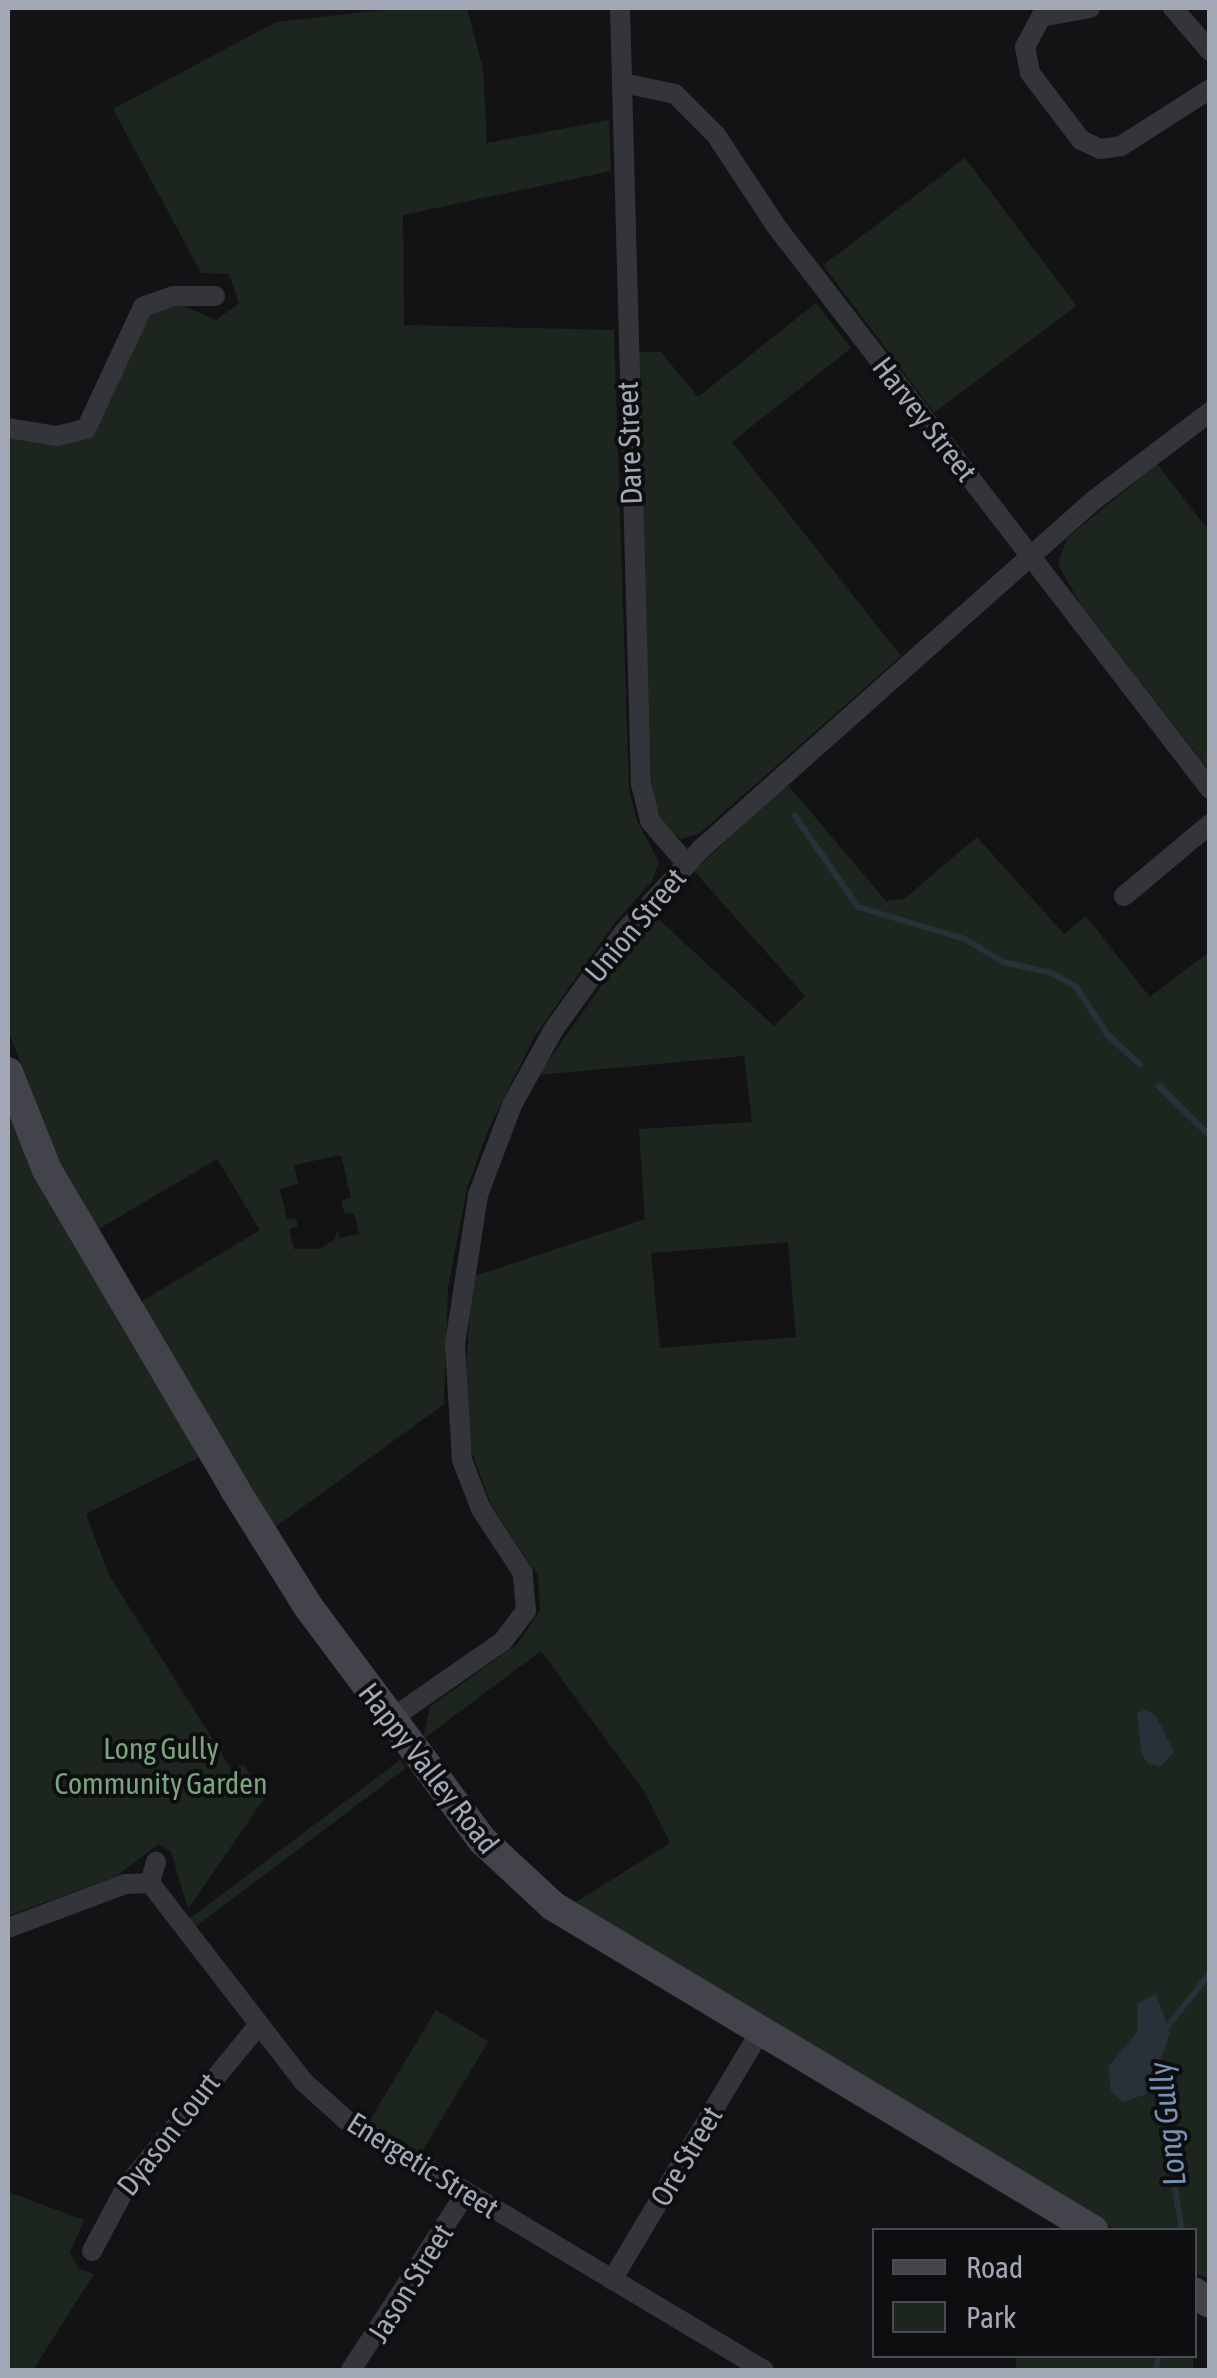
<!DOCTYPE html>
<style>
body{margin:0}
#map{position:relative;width:1217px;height:2378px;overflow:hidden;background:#131315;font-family:"Asap Condensed",sans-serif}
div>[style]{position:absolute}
.green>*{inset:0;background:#1d251f;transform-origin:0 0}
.water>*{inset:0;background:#28313a}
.stream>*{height:6px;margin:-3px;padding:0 3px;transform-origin:3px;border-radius:3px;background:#28313a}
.street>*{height:20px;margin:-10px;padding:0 10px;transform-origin:10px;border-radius:10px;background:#34343b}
.secondary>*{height:30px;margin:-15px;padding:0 15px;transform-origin:15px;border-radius:15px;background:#42434b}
span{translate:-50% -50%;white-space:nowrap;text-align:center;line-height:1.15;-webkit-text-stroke:8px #0e0e10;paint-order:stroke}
.street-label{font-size:30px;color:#a3a8b7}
.park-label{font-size:30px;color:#78a47e}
.water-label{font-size:32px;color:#7693b6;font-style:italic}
.frame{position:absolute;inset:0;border:10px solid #a3a8b7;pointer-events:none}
.legend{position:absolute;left:872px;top:2228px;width:325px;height:130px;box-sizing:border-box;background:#0e0e10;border:2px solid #4a4c53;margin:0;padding:12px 18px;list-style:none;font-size:30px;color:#a3a8b7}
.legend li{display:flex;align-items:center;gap:20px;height:50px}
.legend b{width:50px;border:2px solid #4a4c53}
</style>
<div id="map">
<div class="green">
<i style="clip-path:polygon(evenodd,401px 8px,467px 8px,483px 69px,487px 143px,609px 120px,611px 171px,403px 215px,404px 325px,614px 330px,629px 788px,637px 821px,659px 862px,652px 881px,614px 924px,535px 1036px,489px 1128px,467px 1188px,448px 1287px,444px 1404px,274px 1528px,139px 1303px,260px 1230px,217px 1159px,97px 1230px,64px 1174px,8px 1030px,8px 436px,96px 429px,143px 318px,178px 304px,216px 320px,239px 303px,229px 274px,201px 273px,113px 109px,276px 22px,401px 8px,341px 1155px,351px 1198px,341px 1201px,345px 1214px,354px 1213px,359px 1234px,340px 1238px,337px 1229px,335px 1239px,320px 1249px,294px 1249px,289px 1229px,298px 1226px,296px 1218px,287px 1219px,280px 1189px,298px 1184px,294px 1165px,341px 1155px)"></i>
<i style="left:965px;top:158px;width:185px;height:178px;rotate:53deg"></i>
<i style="clip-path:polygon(816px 303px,851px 348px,732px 442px,901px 656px,700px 833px,681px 839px,662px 823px,652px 793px,636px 352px,661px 352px,698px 397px)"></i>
<i style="clip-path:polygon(1157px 464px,1209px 531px,1209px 770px,1081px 605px,1058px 564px,1067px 538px)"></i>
<i style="clip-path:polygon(evenodd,787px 784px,886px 901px,904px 899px,977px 837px,1064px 934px,1086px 916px,1150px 997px,1209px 952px,1209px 2279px,1195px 2273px,1194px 2230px,1116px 2230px,573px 1904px,670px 1843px,644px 1791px,541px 1651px,423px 1739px,430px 1707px,517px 1644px,540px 1611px,538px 1576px,491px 1505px,472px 1453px,465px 1386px,472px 1277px,645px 1219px,639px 1129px,752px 1122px,744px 1056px,538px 1075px,653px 914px,774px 1026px,805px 996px,694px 871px,787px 784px,788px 1242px,796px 1337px,660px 1348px,651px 1253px,788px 1242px)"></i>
<i style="clip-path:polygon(8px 1114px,36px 1178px,200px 1457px,86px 1514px,109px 1575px,232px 1770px,243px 1764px,266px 1796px,188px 1909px,171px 1852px,159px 1844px,115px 1877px,8px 1916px)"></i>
<i style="left:400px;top:1760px;width:10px;height:279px;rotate:53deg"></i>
<i style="left:436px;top:2010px;width:61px;height:130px;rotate:31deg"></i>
<i style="clip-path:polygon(8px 2192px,84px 2220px,70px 2253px,79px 2269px,94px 2274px,33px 2370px,8px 2370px)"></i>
<i style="left:1016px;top:2356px;width:177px;height:17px"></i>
</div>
<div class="water">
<i style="clip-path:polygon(1143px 1708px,1156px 1716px,1174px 1752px,1160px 1767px,1147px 1763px,1141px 1751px,1137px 1714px)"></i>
<i style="clip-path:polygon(1156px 1994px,1170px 2033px,1149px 2093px,1123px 2102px,1111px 2091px,1108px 2067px,1138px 2031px,1137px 2004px)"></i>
</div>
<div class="stream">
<i style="left:795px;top:816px;width:111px;rotate:55.3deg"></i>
<i style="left:858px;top:907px;width:112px;rotate:16.7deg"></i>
<i style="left:965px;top:939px;width:44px;rotate:31.2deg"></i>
<i style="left:1003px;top:962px;width:50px;rotate:12.7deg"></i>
<i style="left:1052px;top:973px;width:28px;rotate:30deg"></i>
<i style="left:1076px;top:987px;width:56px;rotate:56.6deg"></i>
<i style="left:1107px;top:1034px;width:45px;rotate:43.2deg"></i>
<i style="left:1159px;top:1086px;width:71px;rotate:44.4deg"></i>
<i style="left:1167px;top:2027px;width:69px;rotate:-51.5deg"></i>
<i style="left:1155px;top:2072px;width:160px;rotate:80.3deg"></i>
<i style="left:1156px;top:2370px;width:14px;rotate:-82deg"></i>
</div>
<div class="street">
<i style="left:620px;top:8px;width:776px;rotate:88.45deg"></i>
<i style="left:641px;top:784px;width:38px;rotate:76deg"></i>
<i style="left:650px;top:821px;width:55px;rotate:49.4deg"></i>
<i style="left:1090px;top:8px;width:50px;rotate:169.6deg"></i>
<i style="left:1041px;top:17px;width:34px;rotate:118deg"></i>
<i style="left:1025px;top:47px;width:26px;rotate:79deg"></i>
<i style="left:1030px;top:73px;width:84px;rotate:52.7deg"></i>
<i style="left:1081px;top:140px;width:21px;rotate:25deg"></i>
<i style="left:1100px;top:149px;width:21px;rotate:-8deg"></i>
<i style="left:1121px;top:146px;width:106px;rotate:-32.6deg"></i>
<i style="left:1173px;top:8px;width:57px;rotate:49.3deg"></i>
<i style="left:623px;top:83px;width:53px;rotate:11.9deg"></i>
<i style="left:675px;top:94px;width:58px;rotate:45deg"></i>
<i style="left:716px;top:135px;width:109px;rotate:56.6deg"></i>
<i style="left:776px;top:226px;width:711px;rotate:52.37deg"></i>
<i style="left:8px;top:428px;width:50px;rotate:9.3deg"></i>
<i style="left:57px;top:436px;width:30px;rotate:-14deg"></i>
<i style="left:86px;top:429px;width:135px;rotate:-65deg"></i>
<i style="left:143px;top:307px;width:32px;rotate:-20deg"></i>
<i style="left:173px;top:296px;width:42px"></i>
<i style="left:1124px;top:896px;width:112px;rotate:-39.9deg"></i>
<i style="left:388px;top:1721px;width:140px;rotate:-34.8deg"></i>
<i style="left:503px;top:1641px;width:38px;rotate:-53deg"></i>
<i style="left:526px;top:1611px;width:38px;rotate:-95deg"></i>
<i style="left:523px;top:1573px;width:77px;rotate:-123.3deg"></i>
<i style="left:481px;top:1509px;width:53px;rotate:-111.2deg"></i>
<i style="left:462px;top:1460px;width:116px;rotate:-93.5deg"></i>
<i style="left:455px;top:1344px;width:151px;rotate:-81.2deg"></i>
<i style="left:478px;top:1195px;width:96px;rotate:-69.3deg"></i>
<i style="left:512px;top:1105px;width:87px;rotate:-61.1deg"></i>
<i style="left:554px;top:1029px;width:120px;rotate:-54.2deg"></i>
<i style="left:624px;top:932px;width:113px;rotate:-47.1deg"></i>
<i style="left:701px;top:849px;width:526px;rotate:-41.61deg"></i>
<i style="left:1094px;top:500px;width:146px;rotate:-37.2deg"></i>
<i style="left:150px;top:1883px;width:22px;rotate:-74deg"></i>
<i style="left:8px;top:1928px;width:125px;rotate:-20.6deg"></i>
<i style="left:125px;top:1884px;width:25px;rotate:-2deg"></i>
<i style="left:150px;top:1883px;width:252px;rotate:52.3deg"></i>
<i style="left:304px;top:2082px;width:57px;rotate:42.1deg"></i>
<i style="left:346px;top:2120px;width:487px;rotate:30.9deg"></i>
<i style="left:92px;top:2251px;width:72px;rotate:-62deg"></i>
<i style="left:126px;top:2187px;width:208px;rotate:-50.7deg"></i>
<i style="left:612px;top:2280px;width:289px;rotate:-59.2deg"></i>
<i style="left:351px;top:2370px;width:211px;rotate:-57deg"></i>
</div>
<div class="secondary">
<i style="left:8px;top:1072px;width:105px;rotate:68.3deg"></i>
<i style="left:47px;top:1170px;width:369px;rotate:59.5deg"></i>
<i style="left:234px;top:1488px;width:138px;rotate:58deg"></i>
<i style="left:307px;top:1605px;width:293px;rotate:53.3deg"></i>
<i style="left:482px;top:1840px;width:97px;rotate:42.9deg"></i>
<i style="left:553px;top:1906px;width:630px;rotate:30.96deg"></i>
<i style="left:1194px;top:2292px;width:19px;rotate:35deg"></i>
</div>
<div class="street-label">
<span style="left:925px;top:419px;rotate:52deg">Harvey Street</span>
<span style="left:629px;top:443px;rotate:-92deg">Dare Street</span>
<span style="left:635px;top:925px;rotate:-50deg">Union Street</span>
<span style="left:429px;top:1768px;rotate:52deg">Happy Valley Road</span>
<span style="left:168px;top:2134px;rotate:-52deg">Dyason Court</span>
<span style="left:686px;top:2156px;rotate:-59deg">Ore Street</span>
<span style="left:423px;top:2165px;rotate:32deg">Energetic Street</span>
<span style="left:410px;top:2283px;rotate:-58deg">Jason Street</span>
</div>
<div class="park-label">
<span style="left:161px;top:1765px">Long Gully<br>Community Garden</span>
</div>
<div class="water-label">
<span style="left:1168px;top:2124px;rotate:-97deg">Long Gully</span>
</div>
<div class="frame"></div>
<ul class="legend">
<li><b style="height:12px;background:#42434b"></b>Road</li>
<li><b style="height:28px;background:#1d251f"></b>Park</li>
</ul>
</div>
